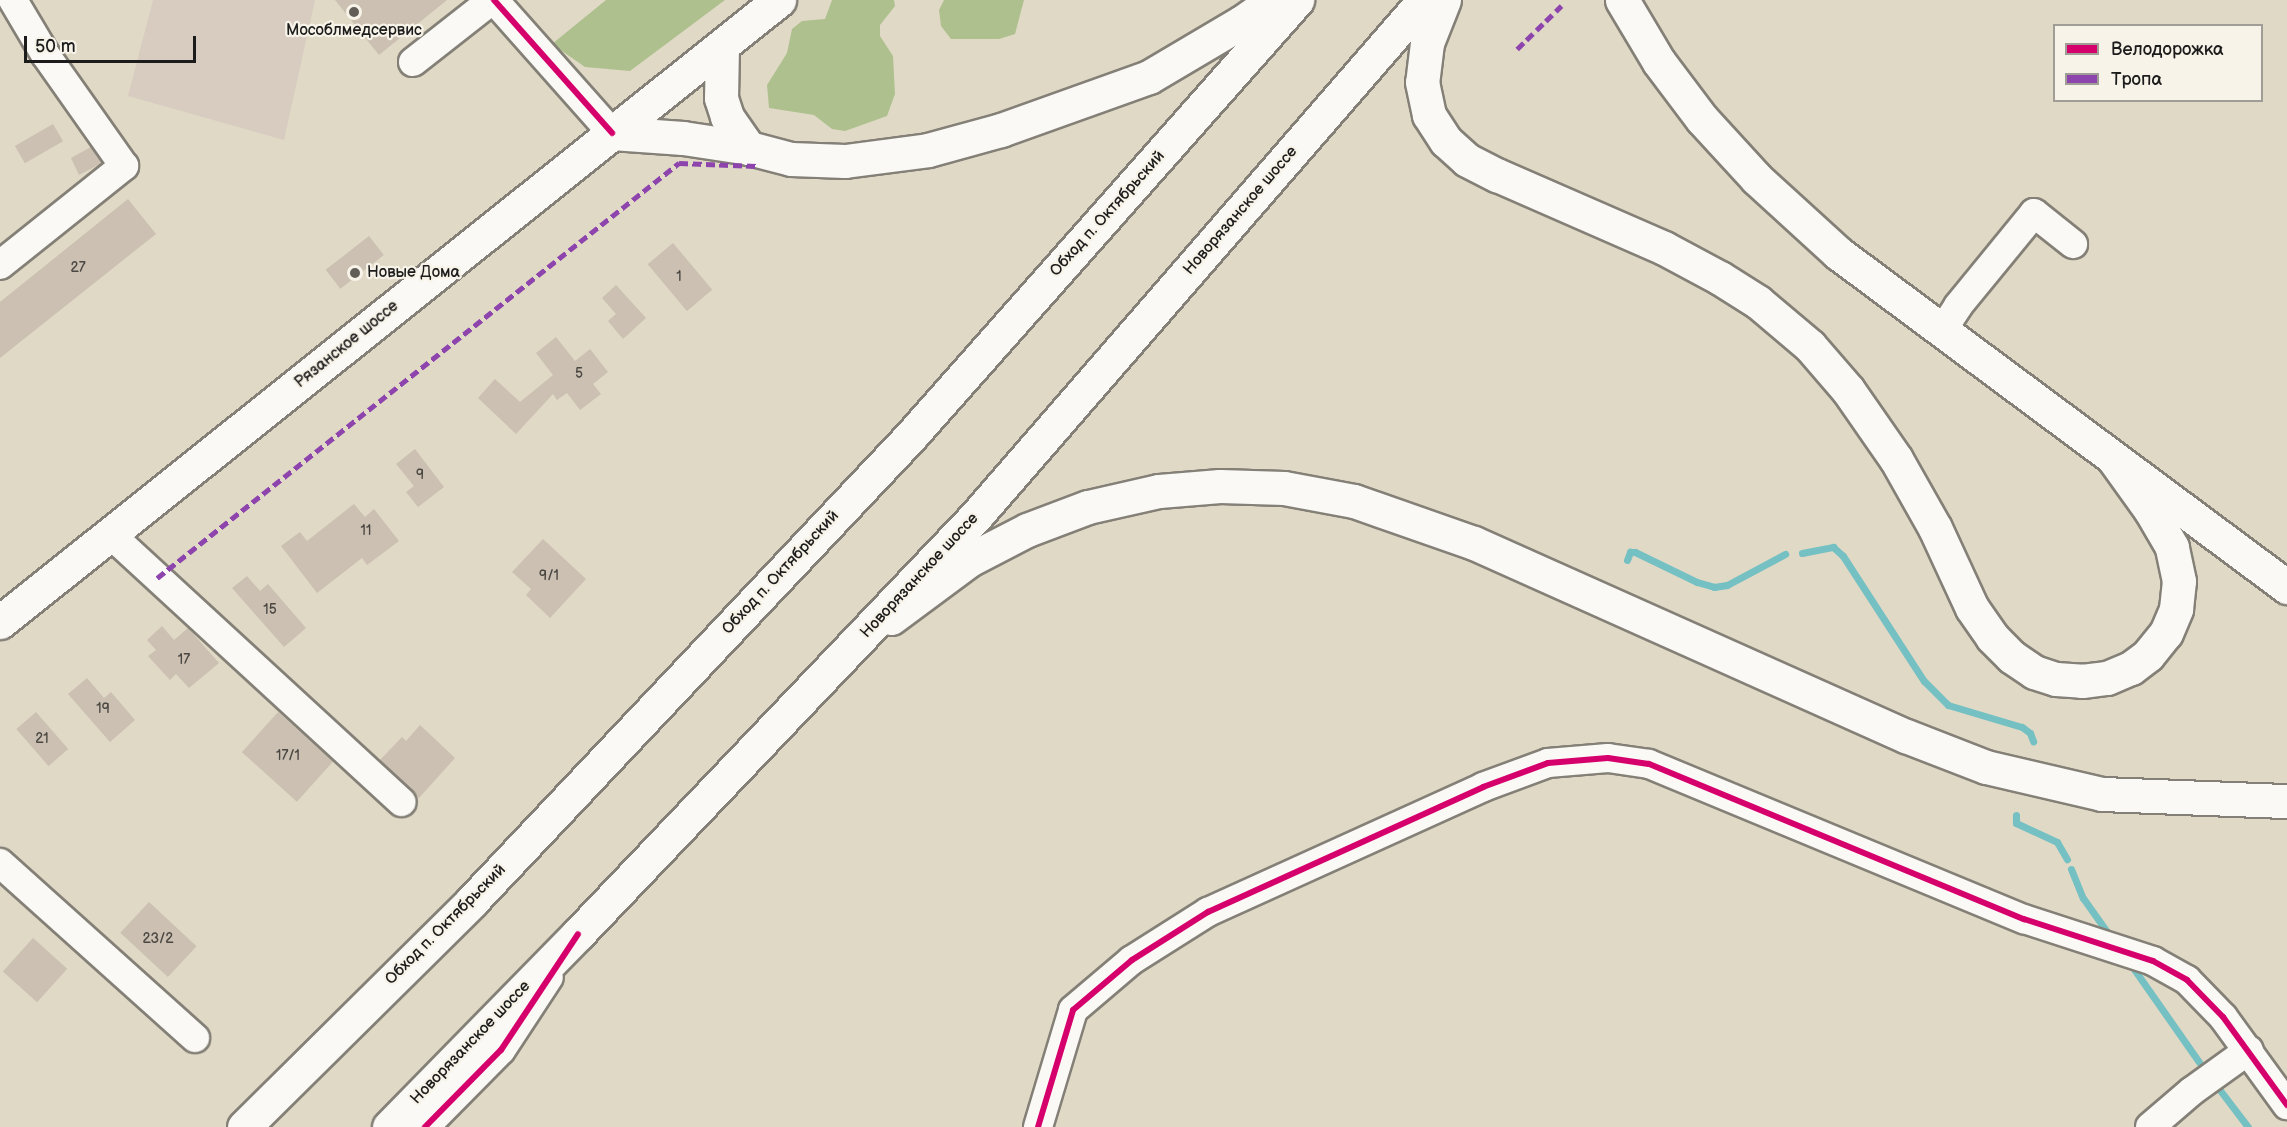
<!DOCTYPE html>
<meta charset="utf-8">
<style>
body{margin:0}
#map{position:relative;width:2287px;height:1127px;overflow:hidden;background:#e0d9c6;font-family:"Balsamiq Sans",sans-serif}
div>[style]{position:absolute}
.industrial>*{inset:0;background:#d8cbc0}
.forest>*{inset:0;background:#aec08e}
.stream>*{height:7px;margin:-3.5px;padding:0 3.5px;transform-origin:3.5px;border-radius:3.5px;background:#74c0c2}
.building>*{inset:0;background:#cbc0b1;transform-origin:0 0}
.roads{filter:drop-shadow(2px 0 #848077) drop-shadow(-2px 0 #848077) drop-shadow(0 2px #848077) drop-shadow(0 -2px #848077)}
.minor>*{height:28px;margin:-14px;padding:0 14px;transform-origin:14px;border-radius:14px;background:#faf9f6}
.major>*{height:33px;margin:-16.5px;padding:0 16.5px;transform-origin:16.5px;border-radius:16.5px;background:#faf9f6}
.highway>*{height:33px;margin:-16.5px;padding:0 16.5px;transform-origin:16.5px;border-radius:16.5px;background:#faf9f6}
.quiet>*{height:4.5px;margin-top:-2.25px;transform-origin:0;background:repeating-linear-gradient(90deg,#8e44ad 0 9px,transparent 0 13.5px)}
.cycleway>*{height:6px;margin:-3px;padding:0 3px;transform-origin:3px;border-radius:3px;background:#d6006c}
.dots>*{width:16px;height:16px;translate:-50% -50%;box-sizing:border-box;border:3px solid #f7f3e8;border-radius:50%}
span{translate:-50% -50%;white-space:nowrap;text-align:center;line-height:1.15;-webkit-text-stroke:4.5px #f7f3e8;paint-order:stroke}
.number-label{font-size:14px;color:#4a4743}
.number-label span{-webkit-text-stroke-width:0}
.poi-label{font-size:16px;color:#1c1c1c}
.left{translate:0 -50%;text-align:left}
.street-label{font-size:16px;color:#1c1c1c}
.legend{position:absolute;left:2053px;top:24px;width:210px;height:78px;box-sizing:border-box;background:#f7f3e8;border:2px solid #9f9d96;margin:0;padding:8px 10px;list-style:none;font-size:18px;color:#1c1c1c}
.legend li{display:flex;align-items:center;gap:12px;height:30px}
.legend b{width:30px;border:2px solid #9f9d96}
.scale{position:absolute;left:24px;top:36px;width:172px;height:27px;box-sizing:border-box;border:3px solid #1c1c1c;border-top:0;padding-left:8px;font-size:18px;line-height:21px;white-space:nowrap;color:#1c1c1c;-webkit-text-stroke:4px #f7f3e8;paint-order:stroke}
</style>
<div id="map">
<div class="industrial">
<i style="clip-path:polygon(153px 0,315px 0,284px 140px,128px 96px)"></i>
</div>
<div class="forest">
<i style="clip-path:polygon(606px 0,725px 0,630px 71px,585px 67px,552px 44px)"></i>
<i style="clip-path:polygon(832px 0,894px 0,895px 6px,880px 25px,880px 36px,893px 56px,895px 94px,887px 116px,845px 131px,832px 129px,814px 115px,769px 108px,767px 85px,787px 53px,792px 29px,802px 21px,825px 19px)"></i>
<i style="clip-path:polygon(944px 0,1024px 0,1015px 34px,999px 39px,951px 39px,941px 26px,939px 10px)"></i>
</div>
<div class="stream">
<i style="left:1802px;top:553px;width:32px;rotate:-11deg"></i>
<i style="left:1833px;top:547px;width:13px;rotate:42deg"></i>
<i style="left:1843px;top:556px;width:149px;rotate:57.1deg"></i>
<i style="left:1924px;top:681px;width:34px;rotate:45deg"></i>
<i style="left:1948px;top:705px;width:77px;rotate:16.6deg"></i>
<i style="left:2022px;top:727px;width:10px;rotate:37deg"></i>
<i style="left:2030px;top:733px;width:9px;rotate:69deg"></i>
<i style="left:1627px;top:560px;width:9px;rotate:-69deg"></i>
<i style="left:1630px;top:552px;width:5px"></i>
<i style="left:1635px;top:552px;width:69px;rotate:25.8deg"></i>
<i style="left:1697px;top:582px;width:18px;rotate:16deg"></i>
<i style="left:1714px;top:587px;width:13px;rotate:-9deg"></i>
<i style="left:1727px;top:585px;width:66px;rotate:-28.1deg"></i>
<i style="left:2016px;top:815px;width:8px;rotate:90deg"></i>
<i style="left:2016px;top:823px;width:45px;rotate:24.9deg"></i>
<i style="left:2057px;top:842px;width:20px;rotate:60deg"></i>
<i style="left:2071px;top:869px;width:31px;rotate:68deg"></i>
<i style="left:2083px;top:898px;width:50px;rotate:54.7deg"></i>
<i style="left:2129px;top:962px;width:122px;rotate:55deg"></i>
<i style="left:2216px;top:1085px;width:53px;rotate:52.7deg"></i>
</div>
<div class="building">
<i style="clip-path:polygon(335px 0,447px 0,379px 55px)"></i>
<i style="left:53px;top:124px;width:20px;height:44px;rotate:60deg"></i>
<i style="clip-path:polygon(91px 147px,102px 163px,79px 175px,71px 158px)"></i>
<i style="clip-path:polygon(128px 199px,156px 234px,0 358px,0 302px)"></i>
<i style="left:369px;top:236px;width:24px;height:55px;rotate:52deg"></i>
<i style="left:673px;top:243px;width:61px;height:33px;rotate:50deg"></i>
<i style="clip-path:polygon(616px 285px,646px 318px,623px 339px,608px 321px,616px 314px,602px 298px)"></i>
<i style="clip-path:polygon(556px 337px,575px 361px,590px 349px,608px 372px,593px 384px,601px 394px,580px 410px,567px 393px,557px 400px,553px 394px,516px 434px,478px 398px,495px 379px,520px 402px,553px 375px,536px 353px)"></i>
<i style="clip-path:polygon(415px 449px,444px 487px,418px 507px,406px 492px,414px 486px,396px 464px)"></i>
<i style="clip-path:polygon(354px 504px,365px 517px,374px 509px,399px 541px,367px 565px,362px 558px,317px 593px,281px 546px,300px 532px,307px 541px)"></i>
<i style="clip-path:polygon(543px 539px,586px 579px,550px 618px,526px 595px,531px 589px,512px 572px)"></i>
<i style="clip-path:polygon(247px 576px,260px 591px,268px 584px,306px 628px,284px 647px,232px 588px)"></i>
<i style="clip-path:polygon(162px 626px,174px 640px,188px 628px,219px 663px,189px 688px,176px 674px,170px 680px,148px 656px,156px 650px,147px 640px)"></i>
<i style="clip-path:polygon(87px 678px,104px 698px,111px 692px,135px 720px,110px 742px,68px 694px)"></i>
<i style="left:36px;top:712px;width:49px;height:26px;rotate:49deg"></i>
<i style="left:278px;top:712px;width:74px;height:54px;rotate:42deg"></i>
<i style="clip-path:polygon(420px 725px,455px 758px,419px 798px,380px 760px,402px 737px,406px 741px)"></i>
<i style="left:149px;top:902px;width:65px;height:42px;rotate:43deg"></i>
<i style="left:33px;top:938px;width:46px;height:45px;rotate:42deg"></i>
</div>
<div class="roads">
<div class="minor">
<i style="left:494px;top:0;width:178px;rotate:48.4deg"></i>
<i style="left:413px;top:62px;width:100px;rotate:-38.1deg"></i>
<i style="left:0;top:265px;width:159px;rotate:-38.6deg"></i>
<i style="left:124px;top:166px;width:137px;rotate:-125.2deg"></i>
<i style="left:45px;top:54px;width:63px;rotate:-120.7deg"></i>
<i style="left:1942px;top:331px;width:30px;rotate:-57deg"></i>
<i style="left:1958px;top:306px;width:120px;rotate:-50.7deg"></i>
<i style="left:2034px;top:213px;width:50px;rotate:38.5deg"></i>
<i style="left:110px;top:534px;width:396px;rotate:42.6deg"></i>
<i style="left:0;top:863px;width:262px;rotate:41.9deg"></i>
<i style="left:425px;top:1127px;width:108px;rotate:-45.4deg"></i>
<i style="left:501px;top:1050px;width:87px;rotate:-56.7deg"></i>
<i style="left:1038px;top:1127px;width:122px;rotate:-73.3deg"></i>
<i style="left:1073px;top:1010px;width:77px;rotate:-40.3deg"></i>
<i style="left:1132px;top:960px;width:90px;rotate:-32.3deg"></i>
<i style="left:1208px;top:912px;width:302px;rotate:-24.4deg"></i>
<i style="left:1483px;top:787px;width:69px;rotate:-20.3deg"></i>
<i style="left:1548px;top:763px;width:60px;rotate:-4.8deg"></i>
<i style="left:1608px;top:758px;width:41px;rotate:8.3deg"></i>
<i style="left:1649px;top:764px;width:406px;rotate:22.5deg"></i>
<i style="left:2024px;top:919px;width:136px;rotate:18deg"></i>
<i style="left:2153px;top:961px;width:39px;rotate:29deg"></i>
<i style="left:2187px;top:980px;width:52px;rotate:45.8deg"></i>
<i style="left:2223px;top:1017px;width:109px;rotate:54deg"></i>
<i style="left:2150px;top:1127px;width:55px;rotate:-40.6deg"></i>
<i style="left:2192px;top:1091px;width:70px;rotate:-35.7deg"></i>
</div>
<div class="major">
<i style="left:1444px;top:0;width:46px;rotate:111.6deg"></i>
<i style="left:1427px;top:43px;width:39px;rotate:97deg"></i>
<i style="left:1422px;top:82px;width:34px;rotate:78deg"></i>
<i style="left:1429px;top:115px;width:31px;rotate:57deg"></i>
<i style="left:1446px;top:141px;width:28px;rotate:42deg"></i>
<i style="left:1467px;top:160px;width:34px;rotate:27deg"></i>
<i style="left:1497px;top:175px;width:182px;rotate:23.6deg"></i>
<i style="left:1664px;top:248px;width:64px;rotate:28.2deg"></i>
<i style="left:1720px;top:278px;width:45px;rotate:32.3deg"></i>
<i style="left:1758px;top:302px;width:68px;rotate:40.2deg"></i>
<i style="left:1810px;top:346px;width:58px;rotate:49.2deg"></i>
<i style="left:1848px;top:390px;width:84px;rotate:55.2deg"></i>
<i style="left:1896px;top:459px;width:79px;rotate:60.5deg"></i>
<i style="left:1935px;top:528px;width:88px;rotate:65.2deg"></i>
<i style="left:1972px;top:608px;width:35px;rotate:55deg"></i>
<i style="left:1992px;top:637px;width:28px;rotate:45deg"></i>
<i style="left:2012px;top:657px;width:27px;rotate:34deg"></i>
<i style="left:2034px;top:672px;width:23px;rotate:18deg"></i>
<i style="left:2056px;top:679px;width:26px;rotate:4deg"></i>
<i style="left:2082px;top:681px;width:25px;rotate:-7deg"></i>
<i style="left:2107px;top:678px;width:26px;rotate:-23deg"></i>
<i style="left:2131px;top:668px;width:21px;rotate:-37deg"></i>
<i style="left:2148px;top:655px;width:28px;rotate:-51deg"></i>
<i style="left:2166px;top:633px;width:26px;rotate:-67deg"></i>
<i style="left:2176px;top:609px;width:28px;rotate:-84deg"></i>
<i style="left:2179px;top:581px;width:35px;rotate:-102deg"></i>
<i style="left:2172px;top:547px;width:42px;rotate:-120.3deg"></i>
<i style="left:2151px;top:511px;width:65px;rotate:-125.6deg"></i>
<i style="left:1622px;top:0;width:72px;rotate:59.2deg"></i>
<i style="left:1659px;top:62px;width:71px;rotate:53deg"></i>
<i style="left:1702px;top:119px;width:81px;rotate:47.5deg"></i>
<i style="left:1757px;top:179px;width:110px;rotate:42.4deg"></i>
<i style="left:1838px;top:253px;width:560px;rotate:36.64deg"></i>
<i style="left:722px;top:47px;width:51px;rotate:91.1deg"></i>
<i style="left:721px;top:98px;width:20px;rotate:72deg"></i>
<i style="left:727px;top:117px;width:38px;rotate:55deg"></i>
<i style="left:612px;top:133px;width:71px;rotate:4deg"></i>
<i style="left:683px;top:138px;width:67px;rotate:8.6deg"></i>
<i style="left:749px;top:148px;width:43px;rotate:14.7deg"></i>
<i style="left:791px;top:159px;width:54px;rotate:2.1deg"></i>
<i style="left:845px;top:161px;width:84px;rotate:-7.5deg"></i>
<i style="left:928px;top:150px;width:76px;rotate:-15.3deg"></i>
<i style="left:1001px;top:130px;width:157px;rotate:-19.7deg"></i>
<i style="left:1149px;top:77px;width:108px;rotate:-30.6deg"></i>
<i style="left:1242px;top:22px;width:38px;rotate:-35deg"></i>
<i style="left:891px;top:618px;width:97px;rotate:-36.6deg"></i>
<i style="left:969px;top:560px;width:65px;rotate:-27.3deg"></i>
<i style="left:1027px;top:530px;width:65px;rotate:-20.7deg"></i>
<i style="left:1088px;top:507px;width:73px;rotate:-12.7deg"></i>
<i style="left:1159px;top:491px;width:61px;rotate:-4.7deg"></i>
<i style="left:1220px;top:486px;width:64px;rotate:1.8deg"></i>
<i style="left:1284px;top:488px;width:71px;rotate:10.5deg"></i>
<i style="left:1354px;top:501px;width:127px;rotate:19.3deg"></i>
<i style="left:1474px;top:543px;width:473px;rotate:24.1deg"></i>
<i style="left:1906px;top:736px;width:86px;rotate:21.2deg"></i>
<i style="left:1986px;top:767px;width:119px;rotate:13.1deg"></i>
<i style="left:2102px;top:794px;width:185px;rotate:2.2deg"></i>
<i style="left:0;top:622px;width:997px;rotate:-38.61deg"></i>
</div>
<div class="highway">
<i style="left:244px;top:1127px;width:321px;rotate:-44.7deg"></i>
<i style="left:472px;top:901px;width:638px;rotate:-46.65deg"></i>
<i style="left:910px;top:437px;width:584px;rotate:-48.47deg"></i>
<i style="left:389px;top:1127px;width:270px;rotate:-45.6deg"></i>
<i style="left:578px;top:934px;width:577px;rotate:-46.4deg"></i>
<i style="left:976px;top:516px;width:683px;rotate:-49.03deg"></i>
</div>
</div>
<div class="quiet">
<i style="left:1517px;top:49px;width:62px;rotate:-44.3deg"></i>
<i style="left:157px;top:578px;width:667px;rotate:-38.49deg"></i>
<i style="left:679px;top:163px;width:78px;rotate:2.2deg"></i>
</div>
<div class="cycleway">
<i style="left:494px;top:0;width:178px;rotate:48.4deg"></i>
<i style="left:425px;top:1127px;width:108px;rotate:-45.4deg"></i>
<i style="left:501px;top:1050px;width:139px;rotate:-56.4deg"></i>
<i style="left:1038px;top:1127px;width:122px;rotate:-73.3deg"></i>
<i style="left:1073px;top:1010px;width:77px;rotate:-40.3deg"></i>
<i style="left:1132px;top:960px;width:90px;rotate:-32.3deg"></i>
<i style="left:1208px;top:912px;width:302px;rotate:-24.4deg"></i>
<i style="left:1483px;top:787px;width:69px;rotate:-20.3deg"></i>
<i style="left:1548px;top:763px;width:60px;rotate:-4.8deg"></i>
<i style="left:1608px;top:758px;width:41px;rotate:8.3deg"></i>
<i style="left:1649px;top:764px;width:406px;rotate:22.5deg"></i>
<i style="left:2024px;top:919px;width:136px;rotate:18deg"></i>
<i style="left:2153px;top:961px;width:39px;rotate:29deg"></i>
<i style="left:2187px;top:980px;width:52px;rotate:45.8deg"></i>
<i style="left:2223px;top:1017px;width:109px;rotate:54deg"></i>
</div>
<div class="dots">
<i style="left:354px;top:12px;background:#615e58"></i>
<i style="left:355px;top:273px;background:#615e58"></i>
</div>
<div class="number-label">
<span style="left:78px;top:268px">27</span>
<span style="left:679px;top:277px">1</span>
<span style="left:579px;top:374px">5</span>
<span style="left:420px;top:475px">9</span>
<span style="left:366px;top:531px">11</span>
<span style="left:549px;top:576px">9/1</span>
<span style="left:270px;top:610px">15</span>
<span style="left:184px;top:660px">17</span>
<span style="left:103px;top:709px">19</span>
<span style="left:42px;top:739px">21</span>
<span style="left:288px;top:756px">17/1</span>
<span style="left:158px;top:939px">23/2</span>
</div>
<div class="poi-label">
<span style="left:354px;top:31px">Мособлмедсервис</span>
<span class="left" style="left:367px;top:273px">Новые Дома</span>
</div>
<div class="street-label">
<span style="left:1241px;top:211px;rotate:-49deg">Новорязанское шоссе</span>
<span style="left:1108px;top:214px;rotate:-48deg">Обход п. Октябрьский</span>
<span style="left:347px;top:345px;rotate:-39deg">Рязанское шоссе</span>
<span style="left:781px;top:573px;rotate:-47deg">Обход п. Октябрьский</span>
<span style="left:920px;top:576px;rotate:-47deg">Новорязанское шоссе</span>
<span style="left:446px;top:925px;rotate:-45deg">Обход п. Октябрьский</span>
<span style="left:471px;top:1043px;rotate:-46deg">Новорязанское шоссе</span>
</div>
<ul class="legend">
<li><b style="height:8px;background:#d6006c"></b>Велодорожка</li>
<li><b style="height:8px;background:#8e44ad"></b>Тропа</li>
</ul>
<div class="scale">50 m</div>
</div>
